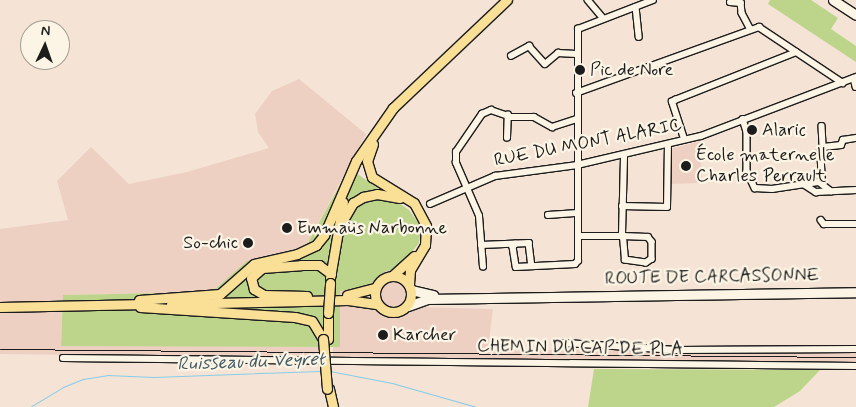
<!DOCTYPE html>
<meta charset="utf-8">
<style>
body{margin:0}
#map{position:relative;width:856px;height:407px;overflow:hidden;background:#f5e4d5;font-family:Mynerve,sans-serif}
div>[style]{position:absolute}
.built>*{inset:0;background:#edd0c2}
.green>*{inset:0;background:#bdd58b}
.stream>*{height:1px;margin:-0.5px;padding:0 0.5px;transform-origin:0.5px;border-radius:0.5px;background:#87cce8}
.roads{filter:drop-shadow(1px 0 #1c1c1c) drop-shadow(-1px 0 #1c1c1c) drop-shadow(0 1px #1c1c1c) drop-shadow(0 -1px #1c1c1c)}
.street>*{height:5.5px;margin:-2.75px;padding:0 2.75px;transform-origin:2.75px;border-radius:2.75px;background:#fcf5e5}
.secondary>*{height:9px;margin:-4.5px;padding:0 4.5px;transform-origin:4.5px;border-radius:4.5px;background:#fcf5e5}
.primary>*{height:9px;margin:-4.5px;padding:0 4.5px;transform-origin:4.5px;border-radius:4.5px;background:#fadf96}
.primary>.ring{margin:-4.5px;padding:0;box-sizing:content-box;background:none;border:9px solid #fadf96;border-radius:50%}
.rail>*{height:1px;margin:-0.5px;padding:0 0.5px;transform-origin:0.5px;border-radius:0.5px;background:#1c1c1c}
.bridges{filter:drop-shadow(1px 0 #1c1c1c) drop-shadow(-1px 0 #1c1c1c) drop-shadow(0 1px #1c1c1c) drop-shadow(0 -1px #1c1c1c)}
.primary-bridge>*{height:9px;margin:-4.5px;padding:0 4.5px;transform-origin:4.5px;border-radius:4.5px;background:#fadf96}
.dots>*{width:14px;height:14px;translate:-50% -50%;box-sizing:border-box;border:2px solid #fcf5e5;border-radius:50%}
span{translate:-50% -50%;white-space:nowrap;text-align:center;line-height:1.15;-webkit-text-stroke:4.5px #fcf5e5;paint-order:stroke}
.poi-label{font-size:18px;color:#1c1c1c}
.left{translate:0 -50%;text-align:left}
.right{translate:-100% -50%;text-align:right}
.street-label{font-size:18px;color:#1c1c1c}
.water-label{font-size:19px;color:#415a63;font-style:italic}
.north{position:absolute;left:20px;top:20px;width:50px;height:50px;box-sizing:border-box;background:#fcf5e5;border:1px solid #a29e95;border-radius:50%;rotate:3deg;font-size:14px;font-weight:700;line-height:20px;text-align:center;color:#1c1c1c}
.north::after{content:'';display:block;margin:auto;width:18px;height:22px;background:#1c1c1c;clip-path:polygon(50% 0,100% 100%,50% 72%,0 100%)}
</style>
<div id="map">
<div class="built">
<i style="clip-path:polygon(299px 79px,366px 134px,305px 248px,212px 292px,63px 295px,61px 345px,320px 347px,320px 358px,0 354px,0 229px,68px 220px,57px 181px,91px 147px,129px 184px,187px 172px,269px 148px,258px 132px,255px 114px,272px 91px)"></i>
<i style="clip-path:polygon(700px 141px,702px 183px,670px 184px,671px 149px)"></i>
<i style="clip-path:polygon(399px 269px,416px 287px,417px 307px,493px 309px,488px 349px,856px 353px,856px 363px,333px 358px,333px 347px,340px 347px,340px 290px,357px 289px,386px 271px)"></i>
</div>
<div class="green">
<i style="clip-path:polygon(770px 0,811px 0,838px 18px,831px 29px,856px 46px,856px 62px,768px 4px)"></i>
<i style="clip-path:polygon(349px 168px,409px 210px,421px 227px,419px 243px,399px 269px,386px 271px,369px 285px,340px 291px,340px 347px,61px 346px,63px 295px,212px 292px,247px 261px,305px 248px)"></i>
<i style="clip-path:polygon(594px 369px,820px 370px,800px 391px,774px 407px,588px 407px)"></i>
</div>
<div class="stream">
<i style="left:330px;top:371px;width:63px;rotate:11deg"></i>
<i style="left:392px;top:383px;width:87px;rotate:15.9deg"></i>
<i style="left:30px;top:407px;width:39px;rotate:-31deg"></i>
<i style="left:63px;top:387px;width:22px;rotate:-22deg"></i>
<i style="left:83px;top:379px;width:24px;rotate:-9deg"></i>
<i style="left:107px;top:375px;width:47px;rotate:2.4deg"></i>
<i style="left:154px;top:377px;width:167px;rotate:-2.1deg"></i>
</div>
<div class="roads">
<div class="street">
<i style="left:588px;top:0;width:23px;rotate:50deg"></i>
<i style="left:730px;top:2px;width:11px;rotate:5deg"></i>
<i style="left:741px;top:3px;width:10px;rotate:84deg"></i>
<i style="left:742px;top:13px;width:17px;rotate:62deg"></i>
<i style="left:636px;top:7px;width:30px;rotate:84deg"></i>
<i style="left:511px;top:56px;width:21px;rotate:-29deg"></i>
<i style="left:529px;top:46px;width:24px;rotate:48deg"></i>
<i style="left:545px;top:64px;width:17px;rotate:-40deg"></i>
<i style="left:558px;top:53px;width:18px;rotate:3deg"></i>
<i style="left:854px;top:78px;width:9px;rotate:77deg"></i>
<i style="left:576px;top:93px;width:195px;rotate:-19.8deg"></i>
<i style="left:759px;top:27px;width:101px;rotate:33.7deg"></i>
<i style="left:743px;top:119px;width:14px;rotate:73deg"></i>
<i style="left:747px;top:132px;width:39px;rotate:90deg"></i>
<i style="left:747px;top:171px;width:19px;rotate:65deg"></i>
<i style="left:755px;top:188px;width:17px;rotate:3deg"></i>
<i style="left:772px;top:189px;width:48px;rotate:-8.5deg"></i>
<i style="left:819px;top:182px;width:15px;rotate:37deg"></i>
<i style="left:822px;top:126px;width:21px;rotate:87deg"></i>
<i style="left:507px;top:138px;width:23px;rotate:-88deg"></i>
<i style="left:684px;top:139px;width:39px;rotate:-108deg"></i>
<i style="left:672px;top:102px;width:4px;rotate:-34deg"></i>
<i style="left:675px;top:100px;width:130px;rotate:-21.6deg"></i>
<i style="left:802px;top:183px;width:17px;rotate:33deg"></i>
<i style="left:816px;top:192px;width:40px;rotate:-2.9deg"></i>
<i style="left:822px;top:184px;width:33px;rotate:-93deg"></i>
<i style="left:820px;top:151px;width:5px;rotate:-53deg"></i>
<i style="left:823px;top:147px;width:18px;rotate:-6deg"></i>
<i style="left:841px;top:145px;width:5px;rotate:-68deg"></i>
<i style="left:843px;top:140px;width:13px;rotate:-9deg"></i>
<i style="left:430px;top:204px;width:71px;rotate:-23.3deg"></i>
<i style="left:495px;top:176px;width:83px;rotate:-7.6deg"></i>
<i style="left:577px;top:165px;width:127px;rotate:-13.2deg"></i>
<i style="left:701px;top:136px;width:166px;rotate:-20.8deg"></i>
<i style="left:622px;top:206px;width:45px;rotate:1.3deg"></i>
<i style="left:667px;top:207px;width:62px;rotate:-89.1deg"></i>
<i style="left:548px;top:215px;width:30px;rotate:-4deg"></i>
<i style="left:821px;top:220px;width:5px;rotate:53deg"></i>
<i style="left:824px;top:224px;width:32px"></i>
<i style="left:579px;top:236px;width:44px"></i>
<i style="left:623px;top:236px;width:25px;rotate:2deg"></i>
<i style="left:648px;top:237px;width:6px;rotate:51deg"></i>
<i style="left:652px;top:242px;width:17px;rotate:90deg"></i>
<i style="left:652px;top:259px;width:7px;rotate:146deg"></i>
<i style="left:646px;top:263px;width:21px;rotate:-172deg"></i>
<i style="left:625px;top:260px;width:22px;rotate:-95deg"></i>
<i style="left:623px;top:238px;width:2px;rotate:-90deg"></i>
<i style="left:623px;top:236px;width:2px;rotate:-117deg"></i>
<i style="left:622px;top:234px;width:78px;rotate:-88.5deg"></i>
<i style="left:516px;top:244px;width:4px;rotate:135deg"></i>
<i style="left:513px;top:247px;width:20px;rotate:81deg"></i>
<i style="left:516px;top:267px;width:59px;rotate:-2.9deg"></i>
<i style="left:575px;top:264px;width:4px;rotate:-45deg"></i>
<i style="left:578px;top:261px;width:232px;rotate:-90deg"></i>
<i style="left:578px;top:29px;width:80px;rotate:-21.1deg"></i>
<i style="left:481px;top:245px;width:48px;rotate:-2.4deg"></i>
<i style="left:529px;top:243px;width:23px;rotate:83deg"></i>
<i style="left:483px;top:267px;width:51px;rotate:-94.5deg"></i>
<i style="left:479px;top:216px;width:58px;rotate:-113.5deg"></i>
<i style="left:456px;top:163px;width:11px;rotate:-90deg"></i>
<i style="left:456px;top:152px;width:46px;rotate:-55.6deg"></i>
<i style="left:482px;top:114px;width:10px;rotate:-24deg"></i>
<i style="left:491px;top:110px;width:21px;rotate:19deg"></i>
<i style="left:511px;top:117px;width:23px"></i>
<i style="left:534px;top:117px;width:21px;rotate:29deg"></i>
<i style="left:552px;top:127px;width:26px;rotate:-18deg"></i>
<i style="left:564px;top:343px;width:113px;rotate:3.5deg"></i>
<i style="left:677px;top:350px;width:179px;rotate:-0.3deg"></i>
<i style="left:63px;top:358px;width:793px;rotate:0.58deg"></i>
</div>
<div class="secondary">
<i style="left:833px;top:0;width:27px;rotate:33deg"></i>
<i style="left:411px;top:290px;width:23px;rotate:13deg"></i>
<i style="left:408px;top:306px;width:20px;rotate:-20deg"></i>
<i style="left:427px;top:299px;width:429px;rotate:-0.9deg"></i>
</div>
<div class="primary">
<i style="left:373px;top:144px;width:18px;rotate:109deg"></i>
<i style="left:367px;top:161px;width:17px;rotate:73deg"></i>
<i style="left:372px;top:177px;width:49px;rotate:31.8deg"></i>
<i style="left:414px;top:203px;width:26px;rotate:62deg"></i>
<i style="left:426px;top:226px;width:19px;rotate:93deg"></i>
<i style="left:425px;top:245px;width:29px;rotate:121deg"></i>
<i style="left:410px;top:270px;width:15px;rotate:94deg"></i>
<i style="left:343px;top:220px;width:20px;rotate:-60deg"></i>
<i style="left:353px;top:203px;width:12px;rotate:-31deg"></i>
<i style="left:363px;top:197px;width:14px;rotate:-12deg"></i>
<i style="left:377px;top:194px;width:23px;rotate:10deg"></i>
<i class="ring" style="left:375px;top:276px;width:27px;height:27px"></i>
<i style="left:392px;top:276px;width:30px;rotate:-42deg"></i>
<i style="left:330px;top:278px;width:77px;rotate:-80.3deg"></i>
<i style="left:347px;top:295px;width:29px;rotate:-14deg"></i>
<i style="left:307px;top:296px;width:43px;rotate:-178.7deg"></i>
<i style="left:264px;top:295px;width:12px;rotate:-149deg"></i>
<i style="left:254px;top:289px;width:11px;rotate:-105deg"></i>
<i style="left:251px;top:278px;width:15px;rotate:-42deg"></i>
<i style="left:262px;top:268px;width:39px;rotate:-4deg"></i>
<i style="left:301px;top:265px;width:18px"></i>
<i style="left:319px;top:265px;width:15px;rotate:37deg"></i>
<i style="left:139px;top:300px;width:81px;rotate:-4.2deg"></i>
<i style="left:220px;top:294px;width:45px;rotate:-41.4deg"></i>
<i style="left:254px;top:264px;width:44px;rotate:-13.1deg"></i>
<i style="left:297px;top:254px;width:21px;rotate:-25deg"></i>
<i style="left:316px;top:245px;width:13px;rotate:-51deg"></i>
<i style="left:324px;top:235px;width:81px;rotate:-66.6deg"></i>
<i style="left:356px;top:161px;width:65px;rotate:-55.1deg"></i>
<i style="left:393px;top:108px;width:157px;rotate:-43.5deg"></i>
<i style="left:171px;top:304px;width:177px;rotate:-1.3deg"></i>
<i style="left:348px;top:300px;width:30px;rotate:8deg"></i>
<i style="left:0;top:307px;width:146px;rotate:-1.2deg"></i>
<i style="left:140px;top:307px;width:155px;rotate:3.7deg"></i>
<i style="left:295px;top:317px;width:17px;rotate:13deg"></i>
<i style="left:312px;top:321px;width:21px;rotate:59deg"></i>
<i style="left:328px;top:339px;width:26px;rotate:-90deg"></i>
<i style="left:329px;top:389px;width:18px;rotate:77deg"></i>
</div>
</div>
<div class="rail">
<i style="left:0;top:349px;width:856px;rotate:0.54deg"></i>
</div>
<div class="bridges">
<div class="primary-bridge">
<i style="left:328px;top:313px;width:30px;rotate:-86deg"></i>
<i style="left:323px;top:339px;width:50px;rotate:85.4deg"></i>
</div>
</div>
<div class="dots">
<i style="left:580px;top:70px;background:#1c1c1c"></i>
<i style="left:752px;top:130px;background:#1c1c1c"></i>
<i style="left:686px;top:166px;background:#1c1c1c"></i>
<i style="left:287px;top:228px;background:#1c1c1c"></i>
<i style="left:248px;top:243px;background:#1c1c1c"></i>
<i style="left:383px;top:335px;background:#1c1c1c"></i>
</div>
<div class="poi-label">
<span class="left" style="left:590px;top:70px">Pic de Nore</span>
<span class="left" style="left:762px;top:130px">Alaric</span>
<span class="left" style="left:696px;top:166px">École maternelle<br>Charles Perrault</span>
<span class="left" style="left:297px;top:228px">Emmaüs Narbonne</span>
<span class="right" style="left:238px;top:243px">So-chic</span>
<span class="left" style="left:393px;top:335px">Karcher</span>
</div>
<div class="street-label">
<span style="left:588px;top:143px;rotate:-11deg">RUE DU MONT ALARIC</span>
<span style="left:712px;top:277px;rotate:-1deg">ROUTE DE CARCASSONNE</span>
<span style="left:580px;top:348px;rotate:1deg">CHEMIN DU CAP DE PLA</span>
</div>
<div class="water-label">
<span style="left:251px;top:362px;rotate:-2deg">Ruisseau du Veyret</span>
</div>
<div class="north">N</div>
</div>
